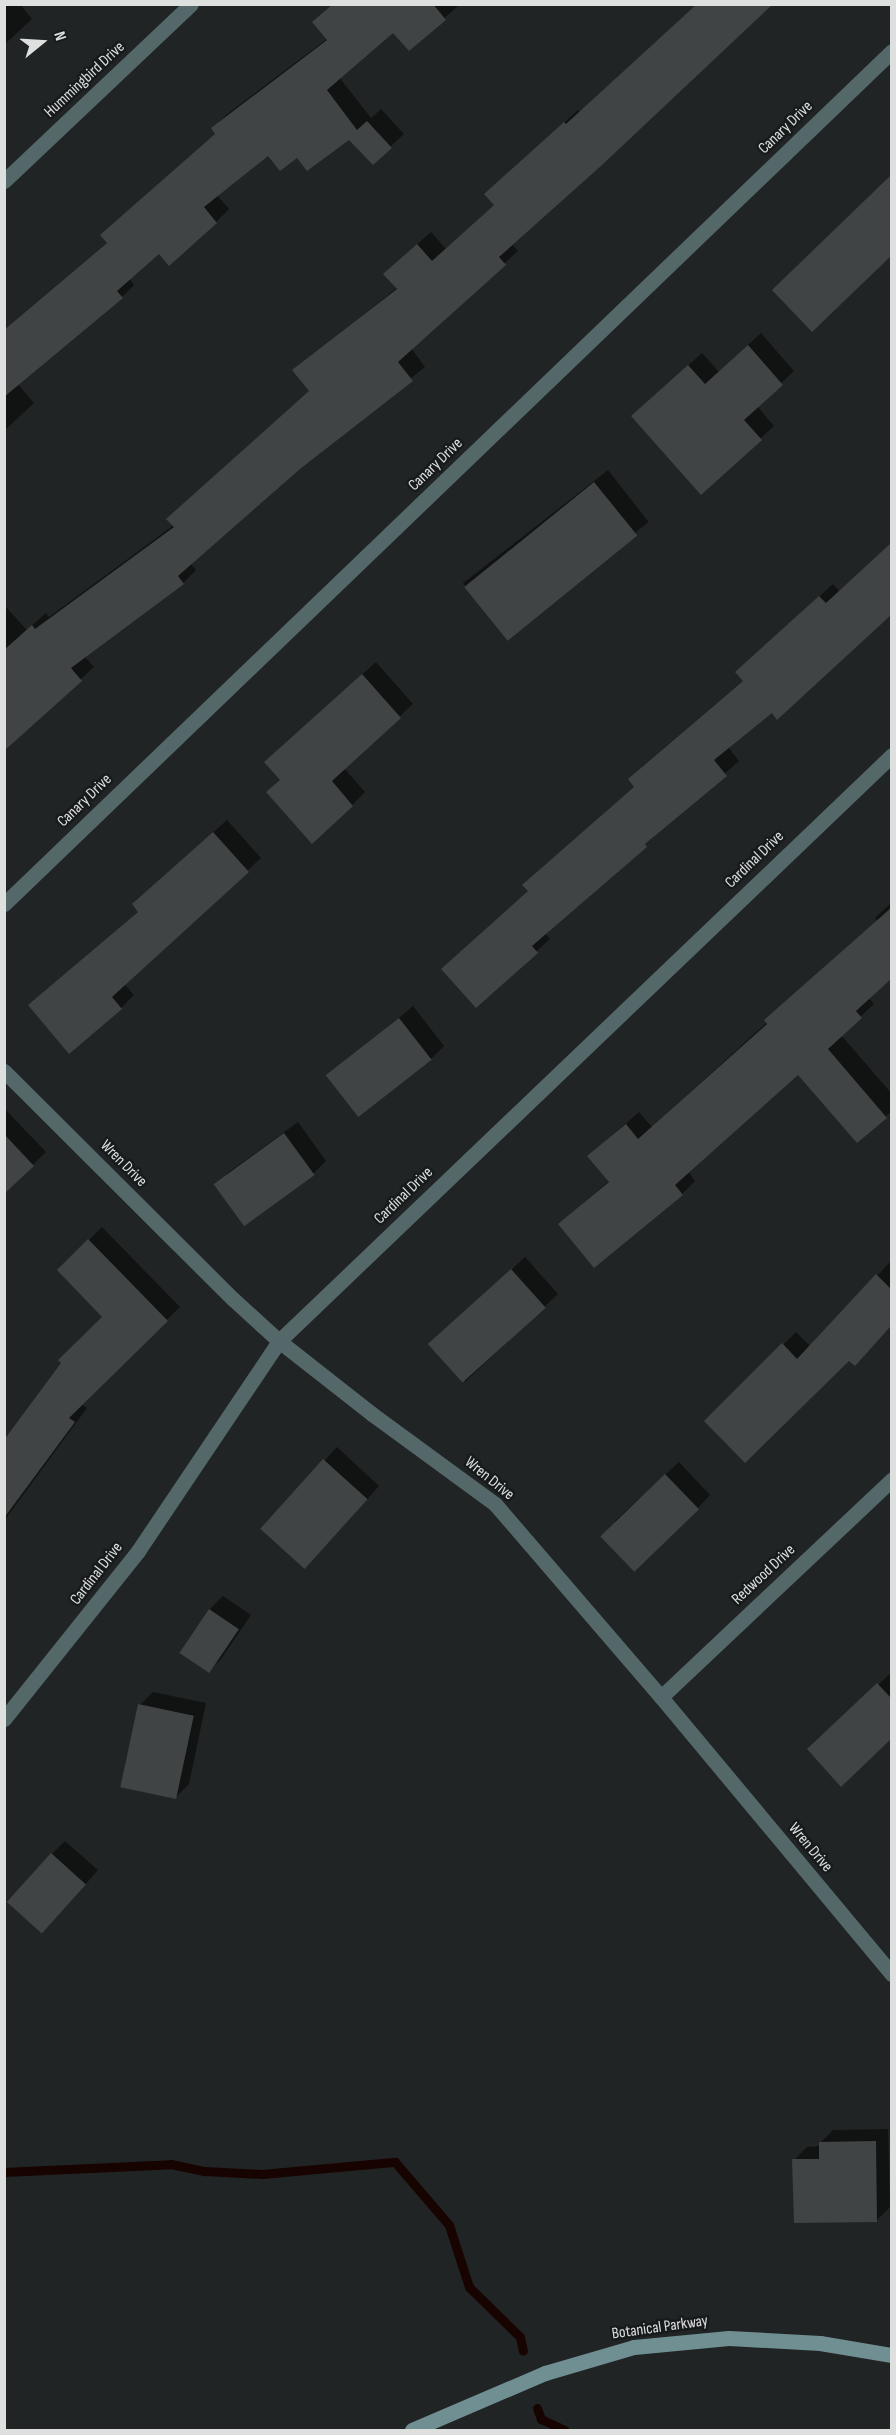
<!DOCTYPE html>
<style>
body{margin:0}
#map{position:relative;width:896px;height:2435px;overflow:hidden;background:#212424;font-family:"Sofia Sans Condensed",sans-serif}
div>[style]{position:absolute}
.shadow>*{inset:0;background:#0007;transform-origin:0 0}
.stream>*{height:9px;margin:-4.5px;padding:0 4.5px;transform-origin:4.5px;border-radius:4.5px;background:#170300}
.building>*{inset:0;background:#414445;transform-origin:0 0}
.street>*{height:15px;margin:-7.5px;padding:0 7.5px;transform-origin:7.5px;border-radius:7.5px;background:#54686a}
.secondary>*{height:15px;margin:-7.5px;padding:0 7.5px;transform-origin:7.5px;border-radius:7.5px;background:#6f8f92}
span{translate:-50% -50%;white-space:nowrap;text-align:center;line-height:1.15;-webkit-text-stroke:5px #181b1b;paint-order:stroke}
.street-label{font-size:16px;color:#dee0e0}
.frame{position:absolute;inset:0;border:6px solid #dee0e0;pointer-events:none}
.north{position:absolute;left:12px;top:12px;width:60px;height:60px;-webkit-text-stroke:4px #181b1b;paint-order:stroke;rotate:72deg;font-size:16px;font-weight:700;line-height:24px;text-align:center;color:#dee0e0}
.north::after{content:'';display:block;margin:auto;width:21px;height:27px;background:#dee0e0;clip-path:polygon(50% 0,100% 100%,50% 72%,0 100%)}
</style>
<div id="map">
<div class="shadow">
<i style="clip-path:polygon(4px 4px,20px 4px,32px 19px,4px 45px)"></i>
<i style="clip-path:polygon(333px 4px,458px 6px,409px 49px,393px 31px,339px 77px,371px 118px,381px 109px,404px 134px,373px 163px,349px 138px,298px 155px,269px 154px,216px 194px,229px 209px,216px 222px,159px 252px,129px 278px,134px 285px,122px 297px,18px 384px,34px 403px,4px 431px,4px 330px,108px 242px,217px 134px,213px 128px,226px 115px,328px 38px)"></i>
<i style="clip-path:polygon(578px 110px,580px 112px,511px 243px,518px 251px,411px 348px,425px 367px,299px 468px,190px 563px,196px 570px,183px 583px,84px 656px,94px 667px,4px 749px,4px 605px,27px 630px,46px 613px,49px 617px,174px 525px,310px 391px,294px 370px,398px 287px,398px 261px,431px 232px,446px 249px,495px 204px,499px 181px)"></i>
<i style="clip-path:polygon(892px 174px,892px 254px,812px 330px,774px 290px)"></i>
<i style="clip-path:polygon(761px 333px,794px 371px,757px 406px,774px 426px,702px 493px,646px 403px,702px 353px,719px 372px)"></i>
<i style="left:608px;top:470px;width:66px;height:184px;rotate:52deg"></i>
<i style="clip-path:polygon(892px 544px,892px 613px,777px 718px,772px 711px,728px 747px,739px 761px,545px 933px,550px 939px,476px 1006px,529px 890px,636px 786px,630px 779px,643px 766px,744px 680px,750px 659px,833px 584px,840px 592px)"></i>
<i style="clip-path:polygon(376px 662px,413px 704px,344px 768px,365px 792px,352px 805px,281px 779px,279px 749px)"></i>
<i style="clip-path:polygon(227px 820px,261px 858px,124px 984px,134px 995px,121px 1008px,30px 1005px,139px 911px,147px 891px)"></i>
<i style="clip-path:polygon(892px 902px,892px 977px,869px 998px,874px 1004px,841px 1035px,892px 1094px,892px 1111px,857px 1141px,798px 1073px,688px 1171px,695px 1181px,682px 1194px,594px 1266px,560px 1224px,610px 1180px,589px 1156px,639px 1112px,652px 1127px,878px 921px,875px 918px)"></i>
<i style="clip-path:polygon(413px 1006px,444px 1046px,431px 1059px,328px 1077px)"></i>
<i style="clip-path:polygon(4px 1108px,46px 1152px,4px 1192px)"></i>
<i style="clip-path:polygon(298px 1122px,326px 1161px,313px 1174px,244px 1224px,216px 1185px,229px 1172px)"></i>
<i style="clip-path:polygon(102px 1227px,180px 1307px,81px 1404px,87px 1408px,4px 1521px,4px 1443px,104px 1317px,59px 1270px)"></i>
<i style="clip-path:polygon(525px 1257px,558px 1294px,465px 1382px,444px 1332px)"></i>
<i style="clip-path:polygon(890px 1262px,892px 1325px,868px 1351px,706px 1421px,796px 1332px,811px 1347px)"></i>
<i style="clip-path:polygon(337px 1447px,379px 1486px,318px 1554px,262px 1529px)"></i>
<i style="clip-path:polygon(679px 1462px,710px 1495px,698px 1508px,614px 1522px)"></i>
<i style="clip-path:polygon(223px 1596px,251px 1615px,221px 1659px,208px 1672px,181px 1653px,210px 1609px)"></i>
<i style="clip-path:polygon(892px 1672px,892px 1737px,842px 1784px,822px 1736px)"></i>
<i style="clip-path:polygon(153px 1692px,206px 1703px,189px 1784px,176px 1797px,140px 1705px)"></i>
<i style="clip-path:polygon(65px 1841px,98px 1870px,55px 1919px,52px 1854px)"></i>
<i style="clip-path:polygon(888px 2129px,890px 2207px,877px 2220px,794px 2160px,807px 2147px,820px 2146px,820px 2143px,833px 2130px)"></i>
</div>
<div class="stream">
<i style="left:4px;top:2172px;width:167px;rotate:-2.7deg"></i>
<i style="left:171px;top:2164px;width:35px;rotate:12deg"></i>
<i style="left:205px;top:2171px;width:57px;rotate:3deg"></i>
<i style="left:262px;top:2174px;width:134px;rotate:-5.2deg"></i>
<i style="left:395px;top:2162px;width:83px;rotate:49.4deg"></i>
<i style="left:449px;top:2225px;width:65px;rotate:72.1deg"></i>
<i style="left:469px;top:2287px;width:71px;rotate:44.4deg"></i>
<i style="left:520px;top:2337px;width:14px;rotate:78deg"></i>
<i style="left:537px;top:2408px;width:12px;rotate:70deg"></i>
<i style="left:541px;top:2419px;width:26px;rotate:25deg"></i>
</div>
<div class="building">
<i style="clip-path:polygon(333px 4px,433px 4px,446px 20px,409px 51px,393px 33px,327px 90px,357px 130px,367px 121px,392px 148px,373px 165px,349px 140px,307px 171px,297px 158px,280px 171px,268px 156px,204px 207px,217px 223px,169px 266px,159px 254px,117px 291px,123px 298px,4px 397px,4px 330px,107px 243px,100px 235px,215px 134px,211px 128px,327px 40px,312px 22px)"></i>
<i style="clip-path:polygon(697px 4px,773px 4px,602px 165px,499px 257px,506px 265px,398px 362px,413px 381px,300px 469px,178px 576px,184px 584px,71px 668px,82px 681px,4px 751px,4px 650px,32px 625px,35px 629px,174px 527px,166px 519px,309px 391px,292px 370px,397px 289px,383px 274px,417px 244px,432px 261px,494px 205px,484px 194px,564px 122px,566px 124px)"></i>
<i style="clip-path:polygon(891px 175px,891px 256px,812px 332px,772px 290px)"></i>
<i style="clip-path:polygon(748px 345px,783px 385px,744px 420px,762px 440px,701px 495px,631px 416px,688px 365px,705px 384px)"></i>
<i style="left:594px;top:482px;width:69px;height:167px;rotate:51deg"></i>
<i style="clip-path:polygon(891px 543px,891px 615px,777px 720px,772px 713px,714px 760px,727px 776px,645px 844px,647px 847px,532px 946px,538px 953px,476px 1008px,441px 969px,528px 891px,522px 885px,634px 787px,628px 779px,743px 681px,735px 672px,819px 596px,826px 603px)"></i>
<i style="clip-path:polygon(362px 674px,401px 718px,332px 781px,353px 806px,312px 844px,266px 792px,280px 780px,264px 762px)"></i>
<i style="clip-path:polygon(213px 832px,249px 872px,112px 997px,122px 1009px,69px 1054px,28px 1005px,138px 912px,132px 904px)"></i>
<i style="clip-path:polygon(891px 908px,891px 979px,856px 1011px,862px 1018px,828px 1049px,887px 1118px,857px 1143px,798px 1075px,675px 1185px,683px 1195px,594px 1268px,558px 1224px,609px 1182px,587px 1156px,626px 1124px,638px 1139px,767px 1024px,764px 1020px)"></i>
<i style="left:399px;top:1018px;width:53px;height:93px;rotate:52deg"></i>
<i style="left:284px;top:1133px;width:52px;height:87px;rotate:54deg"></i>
<i style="clip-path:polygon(4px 1134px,34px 1166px,4px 1194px)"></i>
<i style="clip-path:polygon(88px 1239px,168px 1321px,69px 1418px,75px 1422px,4px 1518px,4px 1440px,61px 1363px,58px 1360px,102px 1317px,57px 1270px)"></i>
<i style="left:511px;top:1269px;width:52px;height:112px;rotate:48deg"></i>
<i style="clip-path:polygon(876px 1274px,891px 1289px,891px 1326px,855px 1366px,849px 1361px,745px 1463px,704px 1421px,782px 1343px,797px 1359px)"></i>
<i style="left:323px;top:1459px;width:60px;height:94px;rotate:42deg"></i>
<i style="left:665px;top:1474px;width:49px;height:90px;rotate:46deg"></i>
<i style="left:209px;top:1609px;width:36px;height:53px;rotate:34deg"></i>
<i style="clip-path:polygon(877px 1683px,891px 1698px,891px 1739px,841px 1787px,807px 1749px)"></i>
<i style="left:138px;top:1704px;width:57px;height:85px;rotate:12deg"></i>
<i style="left:51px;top:1853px;width:47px;height:66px;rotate:42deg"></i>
<i style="clip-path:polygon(876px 2141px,877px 2222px,794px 2223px,792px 2159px,819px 2159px,819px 2142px)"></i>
</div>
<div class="street">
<i style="left:4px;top:181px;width:257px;rotate:-43.4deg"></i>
<i style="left:4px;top:904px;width:1231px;rotate:-43.85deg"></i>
<i style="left:4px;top:1071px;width:323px;rotate:44.9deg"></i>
<i style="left:233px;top:1299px;width:62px;rotate:42.4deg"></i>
<i style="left:279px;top:1341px;width:118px;rotate:38.1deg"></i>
<i style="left:372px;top:1414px;width:152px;rotate:36.2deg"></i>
<i style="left:495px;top:1504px;width:255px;rotate:49.3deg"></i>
<i style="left:661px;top:1697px;width:361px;rotate:50.2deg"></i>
<i style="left:661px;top:1697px;width:318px;rotate:-43.3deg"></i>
<i style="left:4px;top:1719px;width:215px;rotate:-51.4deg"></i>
<i style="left:138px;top:1551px;width:253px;rotate:-56.1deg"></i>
<i style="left:279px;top:1341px;width:848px;rotate:-43.71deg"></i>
</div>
<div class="secondary">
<i style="left:412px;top:2430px;width:145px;rotate:-23.2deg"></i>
<i style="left:545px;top:2373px;width:93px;rotate:-16.3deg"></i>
<i style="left:634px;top:2347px;width:95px;rotate:-5.4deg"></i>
<i style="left:729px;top:2338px;width:91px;rotate:3.1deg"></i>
<i style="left:820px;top:2343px;width:73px;rotate:9.5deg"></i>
</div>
<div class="street-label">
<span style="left:85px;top:80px;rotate:-43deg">Hummingbird Drive</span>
<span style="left:786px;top:128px;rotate:-44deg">Canary Drive</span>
<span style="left:436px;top:465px;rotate:-44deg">Canary Drive</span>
<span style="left:85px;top:801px;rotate:-44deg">Canary Drive</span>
<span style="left:755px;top:860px;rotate:-44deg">Cardinal Drive</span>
<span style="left:123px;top:1164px;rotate:45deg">Wren Drive</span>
<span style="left:404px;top:1196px;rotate:-44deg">Cardinal Drive</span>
<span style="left:489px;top:1479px;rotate:39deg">Wren Drive</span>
<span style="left:97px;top:1574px;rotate:-52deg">Cardinal Drive</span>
<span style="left:764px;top:1575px;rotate:-43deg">Redwood Drive</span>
<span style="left:810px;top:1848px;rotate:50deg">Wren Drive</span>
<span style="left:660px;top:2328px;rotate:-8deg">Botanical Parkway</span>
</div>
<div class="frame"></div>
<div class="north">N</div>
</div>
